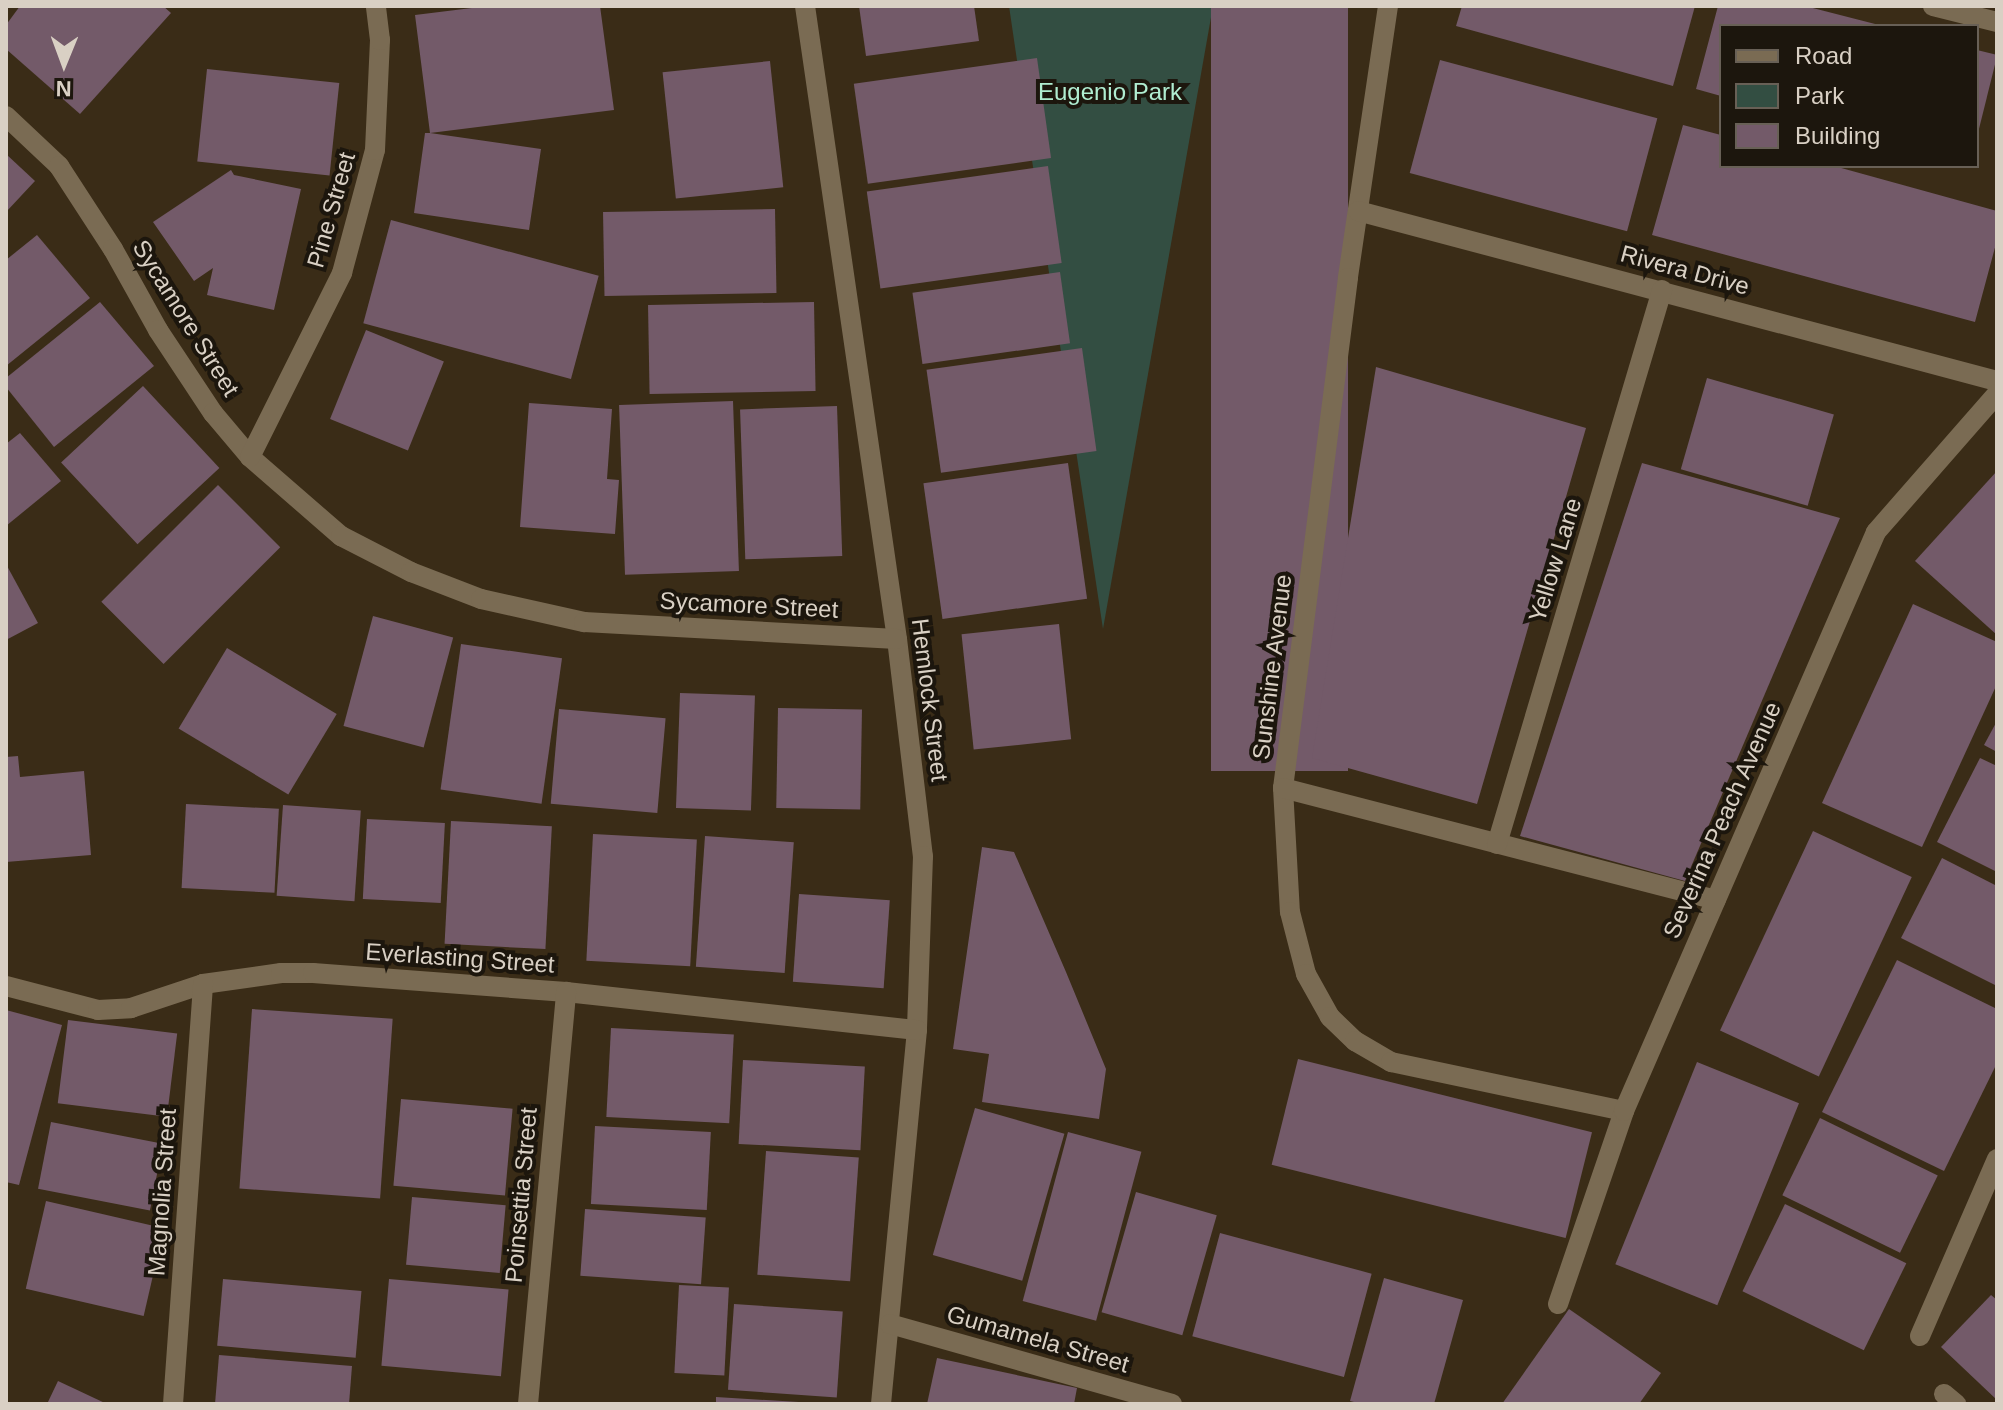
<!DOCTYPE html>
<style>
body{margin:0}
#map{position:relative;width:2003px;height:1410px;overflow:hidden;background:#3a2c17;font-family:Helvetica,sans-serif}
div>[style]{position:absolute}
.green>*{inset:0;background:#334e42}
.building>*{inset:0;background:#735a69;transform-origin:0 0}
.minor>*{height:20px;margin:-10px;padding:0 10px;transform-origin:10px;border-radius:10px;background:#7a6b53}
span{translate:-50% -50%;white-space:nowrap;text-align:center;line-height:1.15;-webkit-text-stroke:8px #1c160d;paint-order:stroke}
.park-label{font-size:24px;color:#b0edd1}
.street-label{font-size:24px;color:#d9d0c4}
.frame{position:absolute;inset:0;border:8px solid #d9d0c4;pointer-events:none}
.legend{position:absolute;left:1719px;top:24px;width:260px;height:144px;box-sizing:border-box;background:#1c160d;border:2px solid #686056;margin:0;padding:10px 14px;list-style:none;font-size:24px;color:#d9d0c4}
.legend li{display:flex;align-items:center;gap:16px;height:40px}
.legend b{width:40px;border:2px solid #686056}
.north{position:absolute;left:24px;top:24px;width:80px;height:80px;-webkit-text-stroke:6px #1c160d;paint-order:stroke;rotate:181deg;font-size:22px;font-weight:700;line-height:32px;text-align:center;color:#d9d0c4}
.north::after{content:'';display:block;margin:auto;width:28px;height:36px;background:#d9d0c4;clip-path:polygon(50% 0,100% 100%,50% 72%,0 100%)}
</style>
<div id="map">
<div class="green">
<i style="clip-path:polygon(1009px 6px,1213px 6px,1103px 629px,1020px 81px)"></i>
</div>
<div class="building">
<i style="clip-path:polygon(20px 6px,163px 6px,171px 13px,80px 114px,6px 49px,6px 25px)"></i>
<i style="clip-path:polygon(488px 6px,600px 6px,614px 110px,430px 133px,541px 149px,529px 230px,414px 213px,425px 133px,430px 133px,415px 15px)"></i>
<i style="clip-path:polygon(859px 6px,974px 6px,979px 41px,866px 56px)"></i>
<i style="left:1211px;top:6px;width:137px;height:765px"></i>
<i style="clip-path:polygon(1462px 6px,1695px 6px,1673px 86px,1456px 26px)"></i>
<i style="clip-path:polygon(1718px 6px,1805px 6px,1879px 25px,1721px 26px,1721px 96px,1696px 89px)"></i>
<i style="left:1977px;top:50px;width:21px;height:112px;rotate:14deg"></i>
<i style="left:1037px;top:58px;width:101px;height:185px;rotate:82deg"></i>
<i style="left:1440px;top:60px;width:225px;height:117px;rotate:15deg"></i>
<i style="left:770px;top:61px;width:127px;height:108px;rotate:84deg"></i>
<i style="left:207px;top:69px;width:133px;height:93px;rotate:6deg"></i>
<i style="clip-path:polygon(1683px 125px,1721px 135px,1721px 166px,1834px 166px,1997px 211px,1997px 240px,1975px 322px,1652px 235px)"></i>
<i style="clip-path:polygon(6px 154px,35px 181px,6px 212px)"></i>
<i style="left:1048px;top:166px;width:98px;height:183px;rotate:82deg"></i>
<i style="clip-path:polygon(231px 170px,234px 175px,301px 189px,274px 310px,207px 295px,213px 268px,194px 281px,153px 222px)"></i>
<i style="left:775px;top:209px;width:84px;height:172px;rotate:89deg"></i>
<i style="left:391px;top:220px;width:215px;height:107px;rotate:15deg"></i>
<i style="clip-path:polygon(37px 235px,90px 298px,6px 366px,6px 260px)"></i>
<i style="left:1060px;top:272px;width:72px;height:149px;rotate:82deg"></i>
<i style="clip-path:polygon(100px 302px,154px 366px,54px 447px,6px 387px,6px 378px)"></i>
<i style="left:814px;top:302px;width:89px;height:166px;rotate:89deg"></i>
<i style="left:366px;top:330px;width:84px;height:96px;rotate:22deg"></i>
<i style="left:1082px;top:348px;width:104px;height:157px;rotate:82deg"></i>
<i style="clip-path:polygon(1376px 367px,1586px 428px,1477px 804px,1312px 758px)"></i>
<i style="left:1707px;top:378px;width:132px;height:95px;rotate:16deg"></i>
<i style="left:143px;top:386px;width:112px;height:112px;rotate:47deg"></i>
<i style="left:733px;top:401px;width:170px;height:114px;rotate:88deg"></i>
<i style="clip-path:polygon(529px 403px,612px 409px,607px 479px,619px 480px,615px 534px,520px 527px)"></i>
<i style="left:837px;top:406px;width:150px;height:97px;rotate:88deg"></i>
<i style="clip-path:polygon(20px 433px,61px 481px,6px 526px,6px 444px)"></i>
<i style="left:1068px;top:463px;width:137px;height:146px;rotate:82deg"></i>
<i style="clip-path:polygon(1642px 463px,1840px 518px,1685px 881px,1520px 836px)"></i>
<i style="clip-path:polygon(1997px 471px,1997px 635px,1915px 561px)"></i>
<i style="left:218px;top:485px;width:88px;height:165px;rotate:45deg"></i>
<i style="clip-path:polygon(6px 564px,38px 623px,6px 640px)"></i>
<i style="clip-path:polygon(1913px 604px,1997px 642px,1997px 684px,1922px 847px,1822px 803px)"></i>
<i style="left:373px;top:616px;width:83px;height:114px;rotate:15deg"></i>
<i style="left:1059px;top:624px;width:116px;height:98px;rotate:84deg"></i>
<i style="left:461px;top:644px;width:102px;height:147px;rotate:8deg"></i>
<i style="left:227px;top:648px;width:128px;height:94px;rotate:31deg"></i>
<i style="left:680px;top:693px;width:75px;height:115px;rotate:2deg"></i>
<i style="left:778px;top:708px;width:84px;height:100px;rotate:1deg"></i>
<i style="left:559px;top:709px;width:107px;height:95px;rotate:5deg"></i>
<i style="clip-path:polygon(1997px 721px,1997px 752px,1984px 745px)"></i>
<i style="clip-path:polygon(18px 756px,20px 777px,84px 771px,91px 855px,6px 862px,6px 757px)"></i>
<i style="clip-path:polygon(1980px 758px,1997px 766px,1997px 872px,1937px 842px)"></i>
<i style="left:186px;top:804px;width:93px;height:84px;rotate:3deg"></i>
<i style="left:283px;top:805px;width:78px;height:91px;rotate:4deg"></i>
<i style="left:367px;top:819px;width:78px;height:80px;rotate:3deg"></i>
<i style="left:451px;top:821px;width:101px;height:123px;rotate:3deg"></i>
<i style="left:1813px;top:831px;width:109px;height:220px;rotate:25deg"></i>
<i style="left:593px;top:834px;width:104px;height:127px;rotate:3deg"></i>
<i style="left:705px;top:836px;width:89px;height:131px;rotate:4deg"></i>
<i style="clip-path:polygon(982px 847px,1014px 852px,1066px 972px,1106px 1069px,1099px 1119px,982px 1102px,989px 1054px,953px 1049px)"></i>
<i style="clip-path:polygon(1942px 858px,1997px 886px,1997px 986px,1901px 938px)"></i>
<i style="left:799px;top:894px;width:91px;height:88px;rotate:4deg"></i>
<i style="clip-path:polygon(1897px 960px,1997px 1009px,1997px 1063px,1944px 1171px,1822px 1112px)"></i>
<i style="left:252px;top:1009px;width:141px;height:180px;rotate:4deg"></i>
<i style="clip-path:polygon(6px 1010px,62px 1025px,19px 1185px,6px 1182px)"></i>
<i style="left:68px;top:1020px;width:110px;height:84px;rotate:7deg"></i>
<i style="left:611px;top:1028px;width:123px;height:89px;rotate:3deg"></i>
<i style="left:1298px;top:1059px;width:303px;height:109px;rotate:14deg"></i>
<i style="left:743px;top:1060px;width:122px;height:84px;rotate:3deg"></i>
<i style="left:1697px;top:1062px;width:110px;height:218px;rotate:22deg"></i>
<i style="left:401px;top:1099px;width:112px;height:87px;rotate:5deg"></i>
<i style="left:975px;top:1108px;width:93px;height:153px;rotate:16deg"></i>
<i style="left:1820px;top:1118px;width:131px;height:86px;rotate:26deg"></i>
<i style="left:51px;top:1122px;width:114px;height:68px;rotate:11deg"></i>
<i style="left:595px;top:1126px;width:116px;height:78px;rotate:3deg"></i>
<i style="left:1068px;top:1132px;width:76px;height:175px;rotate:15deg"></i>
<i style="left:766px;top:1151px;width:93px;height:124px;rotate:4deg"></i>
<i style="left:1136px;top:1192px;width:84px;height:125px;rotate:16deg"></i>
<i style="left:412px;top:1197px;width:94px;height:68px;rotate:5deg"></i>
<i style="left:46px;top:1201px;width:121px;height:90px;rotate:13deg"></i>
<i style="left:1785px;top:1204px;width:135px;height:97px;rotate:26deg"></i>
<i style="left:585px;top:1209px;width:121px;height:67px;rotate:4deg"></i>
<i style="left:1220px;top:1233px;width:157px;height:107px;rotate:15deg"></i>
<i style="clip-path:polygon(1384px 1278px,1463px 1300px,1434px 1404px,1362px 1404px,1350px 1401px)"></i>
<i style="left:223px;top:1279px;width:139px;height:67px;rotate:5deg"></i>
<i style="left:389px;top:1279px;width:120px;height:87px;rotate:5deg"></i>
<i style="left:679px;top:1285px;width:50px;height:88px;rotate:3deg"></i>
<i style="clip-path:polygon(1991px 1295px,1997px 1300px,1997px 1400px,1941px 1347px)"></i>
<i style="left:734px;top:1304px;width:109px;height:86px;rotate:4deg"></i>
<i style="clip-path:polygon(1569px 1309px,1661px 1373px,1639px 1404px,1502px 1404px)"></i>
<i style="clip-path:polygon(219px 1355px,352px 1366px,349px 1404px,215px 1404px)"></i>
<i style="clip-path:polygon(937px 1358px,1077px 1388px,1074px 1404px,927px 1404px)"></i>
<i style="clip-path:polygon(58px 1381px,107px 1404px,47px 1404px)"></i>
<i style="clip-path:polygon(716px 1397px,799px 1402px,799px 1404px,716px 1404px)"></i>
</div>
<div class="minor">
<i style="left:805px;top:6px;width:640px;rotate:81.73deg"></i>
<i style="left:897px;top:639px;width:219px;rotate:83.2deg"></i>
<i style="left:923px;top:856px;width:174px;rotate:92deg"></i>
<i style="left:917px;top:1030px;width:376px;rotate:95.5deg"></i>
<i style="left:1388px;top:6px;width:275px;rotate:98.4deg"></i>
<i style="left:1348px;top:278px;width:514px;rotate:97.26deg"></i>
<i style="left:1283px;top:788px;width:124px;rotate:86.8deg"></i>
<i style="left:1290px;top:912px;width:64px;rotate:75.5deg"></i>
<i style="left:1306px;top:974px;width:49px;rotate:60.8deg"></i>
<i style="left:1330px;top:1017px;width:35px;rotate:44deg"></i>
<i style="left:1355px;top:1041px;width:42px;rotate:30.3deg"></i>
<i style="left:1391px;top:1062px;width:238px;rotate:11.9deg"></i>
<i style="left:1933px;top:6px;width:66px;rotate:14deg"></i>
<i style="left:6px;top:116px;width:73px;rotate:43.3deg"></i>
<i style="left:59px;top:166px;width:99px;rotate:57deg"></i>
<i style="left:113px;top:249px;width:93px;rotate:60.9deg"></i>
<i style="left:158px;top:330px;width:100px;rotate:56.5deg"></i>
<i style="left:213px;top:413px;width:57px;rotate:49.9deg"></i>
<i style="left:250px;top:457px;width:121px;rotate:41deg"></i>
<i style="left:341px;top:536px;width:79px;rotate:27.2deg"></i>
<i style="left:411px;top:572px;width:75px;rotate:21.1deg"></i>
<i style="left:481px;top:599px;width:106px;rotate:12.6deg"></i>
<i style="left:584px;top:622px;width:313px;rotate:3.1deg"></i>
<i style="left:1358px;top:211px;width:661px;rotate:14.9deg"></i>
<i style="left:250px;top:457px;width:206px;rotate:-63.4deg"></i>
<i style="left:342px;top:273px;width:127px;rotate:-75deg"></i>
<i style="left:375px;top:150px;width:110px;rotate:-87.4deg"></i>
<i style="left:380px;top:40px;width:34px;rotate:-97deg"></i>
<i style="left:1283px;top:788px;width:447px;rotate:14.5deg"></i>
<i style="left:1497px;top:844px;width:578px;rotate:-73.41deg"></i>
<i style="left:6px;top:986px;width:95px;rotate:14.6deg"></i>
<i style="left:98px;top:1010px;width:33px;rotate:-3deg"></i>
<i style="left:131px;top:1008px;width:76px;rotate:-18.4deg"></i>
<i style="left:203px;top:984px;width:79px;rotate:-8deg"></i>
<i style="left:281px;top:973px;width:32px"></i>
<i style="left:313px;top:973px;width:254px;rotate:4.3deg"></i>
<i style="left:566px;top:992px;width:353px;rotate:6.2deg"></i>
<i style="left:1558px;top:1304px;width:204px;rotate:-71.1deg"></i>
<i style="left:1624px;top:1111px;width:631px;rotate:-66.48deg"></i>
<i style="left:1876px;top:532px;width:184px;rotate:-48.8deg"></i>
<i style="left:890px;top:1324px;width:293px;rotate:15.8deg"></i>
<i style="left:1920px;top:1336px;width:193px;rotate:-66.5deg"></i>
<i style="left:1944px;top:1394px;width:16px;rotate:40deg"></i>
<i style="left:173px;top:1404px;width:421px;rotate:-85.9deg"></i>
<i style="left:528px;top:1404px;width:414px;rotate:-84.7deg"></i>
</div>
<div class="park-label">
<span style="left:1110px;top:92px">Eugenio Park</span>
</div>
<div class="street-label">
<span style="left:331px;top:210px;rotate:-74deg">Pine Street</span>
<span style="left:1685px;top:270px;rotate:15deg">Rivera Drive</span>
<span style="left:186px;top:318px;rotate:58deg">Sycamore Street</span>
<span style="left:1555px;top:560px;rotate:-73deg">Yellow Lane</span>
<span style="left:749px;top:605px;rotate:3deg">Sycamore Street</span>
<span style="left:1272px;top:667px;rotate:-83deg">Sunshine Avenue</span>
<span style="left:930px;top:700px;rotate:83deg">Hemlock Street</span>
<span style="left:1722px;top:820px;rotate:-66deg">Severina Peach Avenue</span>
<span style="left:460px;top:958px;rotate:4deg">Everlasting Street</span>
<span style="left:162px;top:1192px;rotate:-86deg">Magnolia Street</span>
<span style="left:521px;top:1195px;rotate:-85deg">Poinsettia Street</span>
<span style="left:1038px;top:1339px;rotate:16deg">Gumamela Street</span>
</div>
<div class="frame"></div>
<ul class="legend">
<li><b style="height:10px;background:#7a6b53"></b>Road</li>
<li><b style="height:22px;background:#334e42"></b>Park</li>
<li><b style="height:22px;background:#735a69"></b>Building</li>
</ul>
<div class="north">N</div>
</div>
